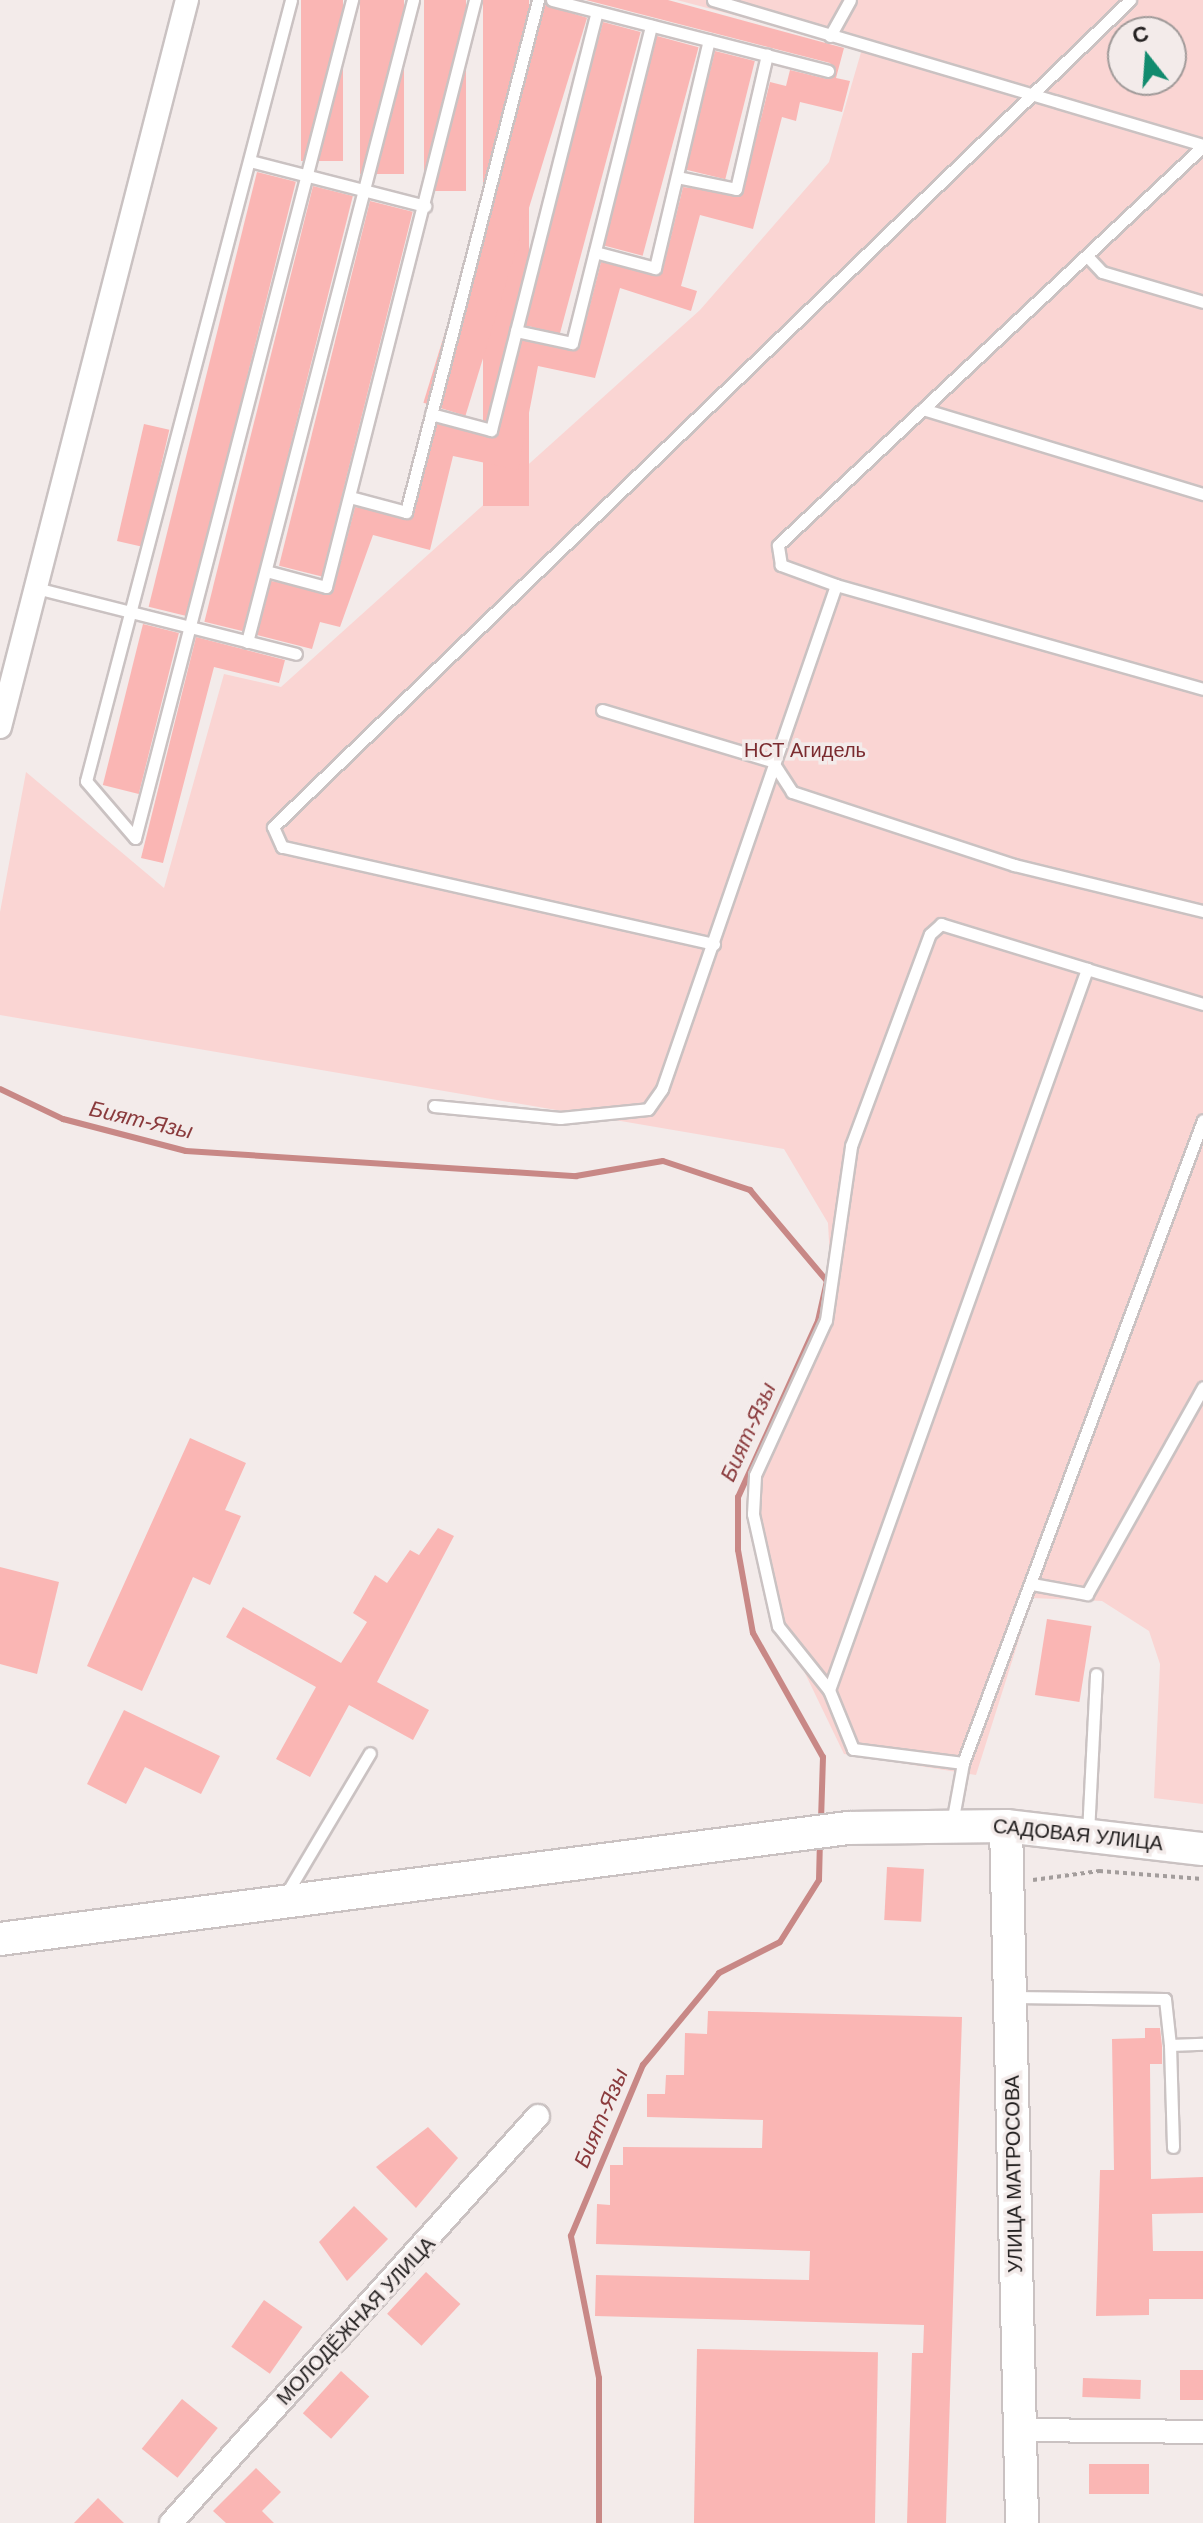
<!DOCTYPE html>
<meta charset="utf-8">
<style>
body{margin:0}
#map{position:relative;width:1203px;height:2523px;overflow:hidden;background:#f3ebea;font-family:Helvetica,sans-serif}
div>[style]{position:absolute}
.green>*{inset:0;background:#fad5d3}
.stream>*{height:6px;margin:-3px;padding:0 3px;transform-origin:3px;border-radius:3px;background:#c88886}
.building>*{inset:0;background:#fab6b4;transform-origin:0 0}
.path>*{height:4px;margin-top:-2px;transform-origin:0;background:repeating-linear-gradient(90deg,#a39d9c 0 4px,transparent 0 8px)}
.roads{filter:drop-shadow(2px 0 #cac2c2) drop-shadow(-2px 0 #cac2c2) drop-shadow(0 2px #cac2c2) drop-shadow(0 -2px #cac2c2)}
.lane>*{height:11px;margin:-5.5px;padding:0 5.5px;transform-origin:5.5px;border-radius:5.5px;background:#fff}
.street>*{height:22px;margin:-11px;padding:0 11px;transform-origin:11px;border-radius:11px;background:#fff}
.secondary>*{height:32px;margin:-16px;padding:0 16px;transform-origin:16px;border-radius:16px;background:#fff}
span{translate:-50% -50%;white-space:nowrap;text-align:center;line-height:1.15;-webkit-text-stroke:7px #f3ebea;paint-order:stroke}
.park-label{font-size:20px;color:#7b2c30}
.street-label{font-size:20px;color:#232020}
.water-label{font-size:22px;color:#8a3a3c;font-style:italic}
.north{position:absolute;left:1107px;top:16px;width:80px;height:80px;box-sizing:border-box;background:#f3ebea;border:2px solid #a09a99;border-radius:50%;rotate:343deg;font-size:22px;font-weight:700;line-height:32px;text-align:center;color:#232020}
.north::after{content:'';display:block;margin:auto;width:28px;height:36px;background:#118b6e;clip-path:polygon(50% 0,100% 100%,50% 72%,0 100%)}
</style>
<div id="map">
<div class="green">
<i style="clip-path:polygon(evenodd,677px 0,1203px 0,1203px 1804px,1154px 1798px,1160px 1664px,1149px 1631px,1102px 1601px,1032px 1598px,976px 1775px,844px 1754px,774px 1609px,761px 1549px,757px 1495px,773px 1434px,832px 1297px,828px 1223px,784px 1149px,0 1015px,0 912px,26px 772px,164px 888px,224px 674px,281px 687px,700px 310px,829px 162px,862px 49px,677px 0,1123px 32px,1171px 32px,1171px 80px,1123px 80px,1123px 32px)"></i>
</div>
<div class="stream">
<i style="left:0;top:1089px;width:70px;rotate:25.5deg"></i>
<i style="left:63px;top:1119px;width:127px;rotate:14.6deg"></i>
<i style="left:186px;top:1151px;width:391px;rotate:3.7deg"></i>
<i style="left:576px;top:1176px;width:88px;rotate:-9.8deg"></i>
<i style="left:663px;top:1161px;width:92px;rotate:18.4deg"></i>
<i style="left:750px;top:1190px;width:119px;rotate:49.8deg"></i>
<i style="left:827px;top:1281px;width:41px;rotate:102.7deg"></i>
<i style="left:818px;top:1321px;width:193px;rotate:114.4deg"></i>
<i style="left:738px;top:1497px;width:53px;rotate:90deg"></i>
<i style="left:738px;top:1550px;width:84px;rotate:79.8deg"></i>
<i style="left:753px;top:1633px;width:142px;rotate:60.6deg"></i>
<i style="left:823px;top:1757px;width:64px;rotate:91.8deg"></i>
<i style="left:599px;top:2523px;width:145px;rotate:-90deg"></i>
<i style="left:599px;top:2378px;width:145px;rotate:-101.2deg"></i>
<i style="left:571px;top:2236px;width:186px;rotate:-67.2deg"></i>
<i style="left:643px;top:2065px;width:119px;rotate:-50.4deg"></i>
<i style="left:719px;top:1973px;width:68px;rotate:-26.9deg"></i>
<i style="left:780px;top:1942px;width:73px;rotate:-57.8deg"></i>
<i style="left:819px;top:1880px;width:40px;rotate:-88.6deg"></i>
</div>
<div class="building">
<i style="left:301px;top:0;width:42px;height:161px"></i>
<i style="left:360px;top:0;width:44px;height:174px"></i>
<i style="left:424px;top:0;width:42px;height:191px"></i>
<i style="left:483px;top:0;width:46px;height:506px"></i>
<i style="clip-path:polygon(586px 0,668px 0,844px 48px,836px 78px,850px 81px,842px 112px,800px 102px,796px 121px,782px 117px,753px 229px,700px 215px,681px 286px,697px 291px,691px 311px,620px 288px,595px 378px,538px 366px,518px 470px,453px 456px,430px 550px,373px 535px,340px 627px,320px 622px,312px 649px,257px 635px,271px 581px,333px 592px,355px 507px,413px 517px,437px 424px,498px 435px,522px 341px,579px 348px,601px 262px,662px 273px,683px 187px,742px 195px,770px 82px,786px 86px,790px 70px,827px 79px,836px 74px,830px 63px)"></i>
<i style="left:545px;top:5px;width:44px;height:416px;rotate:17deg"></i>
<i style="left:603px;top:22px;width:39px;height:313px;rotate:15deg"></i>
<i style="left:657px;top:36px;width:43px;height:216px;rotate:15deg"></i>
<i style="left:715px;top:51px;width:41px;height:122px;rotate:14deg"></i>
<i style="left:257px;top:172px;width:40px;height:448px;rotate:14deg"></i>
<i style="left:313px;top:186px;width:41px;height:449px;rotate:14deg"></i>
<i style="left:370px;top:201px;width:44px;height:376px;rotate:14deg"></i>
<i style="left:144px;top:424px;width:26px;height:120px;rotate:13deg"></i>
<i style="left:143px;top:624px;width:37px;height:166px;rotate:14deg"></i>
<i style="clip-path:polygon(196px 637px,285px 660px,279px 683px,214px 667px,163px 863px,141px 858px)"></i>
<i style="clip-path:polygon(190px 1438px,246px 1463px,225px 1510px,241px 1516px,210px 1585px,193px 1577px,142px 1691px,87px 1666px)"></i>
<i style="clip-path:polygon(438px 1528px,454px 1536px,377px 1682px,429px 1710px,413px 1740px,349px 1705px,310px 1777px,276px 1759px,316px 1687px,226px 1637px,243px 1607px,341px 1663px,367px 1622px,353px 1613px,375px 1575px,387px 1583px,410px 1550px,419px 1555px)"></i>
<i style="clip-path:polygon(0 1567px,59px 1582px,37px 1674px,0 1664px)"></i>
<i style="left:1047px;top:1619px;width:45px;height:77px;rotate:9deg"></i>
<i style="clip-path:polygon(124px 1710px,220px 1756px,201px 1794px,145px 1767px,126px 1804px,87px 1784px)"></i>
<i style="left:887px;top:1867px;width:37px;height:53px;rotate:3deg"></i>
<i style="clip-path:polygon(708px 2011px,962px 2017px,946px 2523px,907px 2523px,912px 2353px,923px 2353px,924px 2325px,595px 2316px,596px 2275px,809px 2280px,810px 2251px,596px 2244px,597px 2204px,610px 2205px,610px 2165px,623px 2165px,623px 2147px,762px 2148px,763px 2120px,647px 2117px,647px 2094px,665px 2094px,666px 2075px,684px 2075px,685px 2033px,707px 2034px)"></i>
<i style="clip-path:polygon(1145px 2028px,1160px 2028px,1162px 2046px,1162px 2064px,1150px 2064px,1151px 2179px,1203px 2177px,1203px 2213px,1152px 2214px,1153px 2251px,1203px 2251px,1203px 2299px,1149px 2299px,1149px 2315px,1096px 2316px,1100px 2170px,1114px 2170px,1112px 2039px,1145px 2038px)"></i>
<i style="clip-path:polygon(428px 2127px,458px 2158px,416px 2208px,376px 2167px)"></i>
<i style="clip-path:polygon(354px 2206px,388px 2239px,347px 2281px,319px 2242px)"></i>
<i style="left:426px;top:2272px;width:47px;height:57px;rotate:43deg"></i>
<i style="left:264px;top:2300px;width:47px;height:57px;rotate:35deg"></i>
<i style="left:697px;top:2349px;width:181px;height:174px;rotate:1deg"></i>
<i style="left:1180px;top:2370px;width:23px;height:30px"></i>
<i style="left:341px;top:2371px;width:38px;height:57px;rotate:42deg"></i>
<i style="left:1083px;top:2378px;width:58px;height:19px;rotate:2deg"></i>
<i style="left:182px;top:2399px;width:46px;height:64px;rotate:39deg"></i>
<i style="left:1089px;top:2464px;width:60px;height:30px"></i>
<i style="clip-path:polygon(256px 2468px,281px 2492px,262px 2511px,274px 2523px,226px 2523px,213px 2511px)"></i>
<i style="clip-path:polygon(98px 2498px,124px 2523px,74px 2523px)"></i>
</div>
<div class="path">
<i style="left:1033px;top:1880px;width:67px;rotate:-7.8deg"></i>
<i style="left:1099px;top:1871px;width:104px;rotate:4.4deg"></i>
</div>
<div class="roads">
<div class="lane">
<i style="left:552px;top:0;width:285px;rotate:14.4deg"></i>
<i style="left:713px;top:0;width:511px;rotate:16.48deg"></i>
<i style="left:830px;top:36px;width:41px;rotate:-60.9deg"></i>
<i style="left:250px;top:161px;width:181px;rotate:14.4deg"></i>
<i style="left:677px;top:177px;width:60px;rotate:11.5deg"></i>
<i style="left:736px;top:189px;width:138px;rotate:-77deg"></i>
<i style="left:595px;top:252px;width:62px;rotate:14.9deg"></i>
<i style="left:655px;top:268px;width:234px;rotate:-76.7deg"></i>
<i style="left:1087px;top:256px;width:22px;rotate:47deg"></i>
<i style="left:1102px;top:272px;width:105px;rotate:16.5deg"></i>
<i style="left:516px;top:331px;width:57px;rotate:12.1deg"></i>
<i style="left:572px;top:343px;width:327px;rotate:-76deg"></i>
<i style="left:923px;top:409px;width:293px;rotate:16.9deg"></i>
<i style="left:431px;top:414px;width:62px;rotate:14.9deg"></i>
<i style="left:491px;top:430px;width:431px;rotate:-75.8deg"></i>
<i style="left:350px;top:497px;width:58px;rotate:15deg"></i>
<i style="left:406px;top:512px;width:529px;rotate:-75.54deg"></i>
<i style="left:266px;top:571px;width:62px;rotate:14.9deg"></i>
<i style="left:326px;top:587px;width:606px;rotate:-75.76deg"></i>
<i style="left:836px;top:585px;width:381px;rotate:15.8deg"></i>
<i style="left:36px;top:588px;width:268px;rotate:14.2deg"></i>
<i style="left:247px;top:642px;width:663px;rotate:-75.5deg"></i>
<i style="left:602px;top:710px;width:177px;rotate:16.7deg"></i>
<i style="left:772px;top:761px;width:37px;rotate:57deg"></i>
<i style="left:792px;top:792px;width:234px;rotate:18.2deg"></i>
<i style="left:1014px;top:865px;width:195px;rotate:13.7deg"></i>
<i style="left:135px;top:838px;width:75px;rotate:-130.7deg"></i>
<i style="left:86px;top:781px;width:807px;rotate:-75.29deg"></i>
<i style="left:135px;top:838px;width:866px;rotate:-75.48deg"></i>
<i style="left:714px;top:944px;width:443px;rotate:-167.3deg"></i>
<i style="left:282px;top:847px;width:22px;rotate:-114deg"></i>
<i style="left:273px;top:827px;width:1191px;rotate:-43.98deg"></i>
<i style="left:434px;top:1106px;width:127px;rotate:5.4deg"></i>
<i style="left:560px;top:1118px;width:88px;rotate:-5.8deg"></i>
<i style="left:648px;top:1109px;width:24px;rotate:-55deg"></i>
<i style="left:662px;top:1089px;width:533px;rotate:-70.95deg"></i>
<i style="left:836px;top:585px;width:59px;rotate:-160deg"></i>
<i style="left:781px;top:565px;width:20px;rotate:-99deg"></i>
<i style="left:778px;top:545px;width:583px;rotate:-43.19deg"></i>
<i style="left:1032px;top:1584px;width:56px;rotate:10.3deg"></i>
<i style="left:1087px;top:1594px;width:237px;rotate:-60.7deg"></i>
<i style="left:829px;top:1690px;width:82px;rotate:-128.6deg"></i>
<i style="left:778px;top:1626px;width:115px;rotate:-102.6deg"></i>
<i style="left:753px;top:1514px;width:39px;rotate:-87deg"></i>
<i style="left:755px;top:1475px;width:170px;rotate:-65.4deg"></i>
<i style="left:826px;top:1320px;width:176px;rotate:-81.8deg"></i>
<i style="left:851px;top:1146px;width:226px;rotate:-69.6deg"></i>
<i style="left:930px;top:934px;width:15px;rotate:-42deg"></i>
<i style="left:941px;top:924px;width:153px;rotate:17.1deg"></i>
<i style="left:963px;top:1763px;width:111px;rotate:-172.7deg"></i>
<i style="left:853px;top:1749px;width:64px;rotate:-112.1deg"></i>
<i style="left:829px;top:1690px;width:766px;rotate:-70.31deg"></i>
<i style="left:1087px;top:969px;width:121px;rotate:16.8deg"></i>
<i style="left:952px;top:1823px;width:61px;rotate:-79.6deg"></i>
<i style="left:963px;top:1763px;width:686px;rotate:-69.53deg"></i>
<i style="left:1088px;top:1833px;width:159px;rotate:-87.1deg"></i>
<i style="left:285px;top:1896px;width:166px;rotate:-59.3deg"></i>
<i style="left:1014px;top:1997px;width:151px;rotate:0.8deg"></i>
<i style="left:1165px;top:1999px;width:46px;rotate:83.8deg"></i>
<i style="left:1170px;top:2045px;width:33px;rotate:-2deg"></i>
<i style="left:1170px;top:2045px;width:102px;rotate:88.3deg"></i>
</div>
<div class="street">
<i style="left:0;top:727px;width:751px;rotate:-75.58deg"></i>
<i style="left:1021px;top:2430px;width:182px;rotate:0.6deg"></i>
<i style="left:171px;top:2523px;width:548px;rotate:-47.96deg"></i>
</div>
<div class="secondary">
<i style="left:1006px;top:1826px;width:697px;rotate:88.68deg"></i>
<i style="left:0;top:1939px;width:855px;rotate:-7.46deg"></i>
<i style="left:848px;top:1828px;width:158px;rotate:-0.7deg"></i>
<i style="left:1006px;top:1826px;width:198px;rotate:6.7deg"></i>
</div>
</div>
<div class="park-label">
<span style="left:805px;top:750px">НСТ Агидель</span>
</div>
<div class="street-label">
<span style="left:1078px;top:1835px;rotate:6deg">САДОВАЯ УЛИЦА</span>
<span style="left:1014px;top:2174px;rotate:-91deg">УЛИЦА МАТРОСОВА</span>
<span style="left:356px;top:2321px;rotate:-47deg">МОЛОДЁЖНАЯ УЛИЦА</span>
</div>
<div class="water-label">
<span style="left:141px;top:1120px;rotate:13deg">Бият-Язы</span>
<span style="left:748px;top:1432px;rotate:-66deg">Бият-Язы</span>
<span style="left:601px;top:2118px;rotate:-67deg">Бият-Язы</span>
</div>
<div class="north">С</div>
</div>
